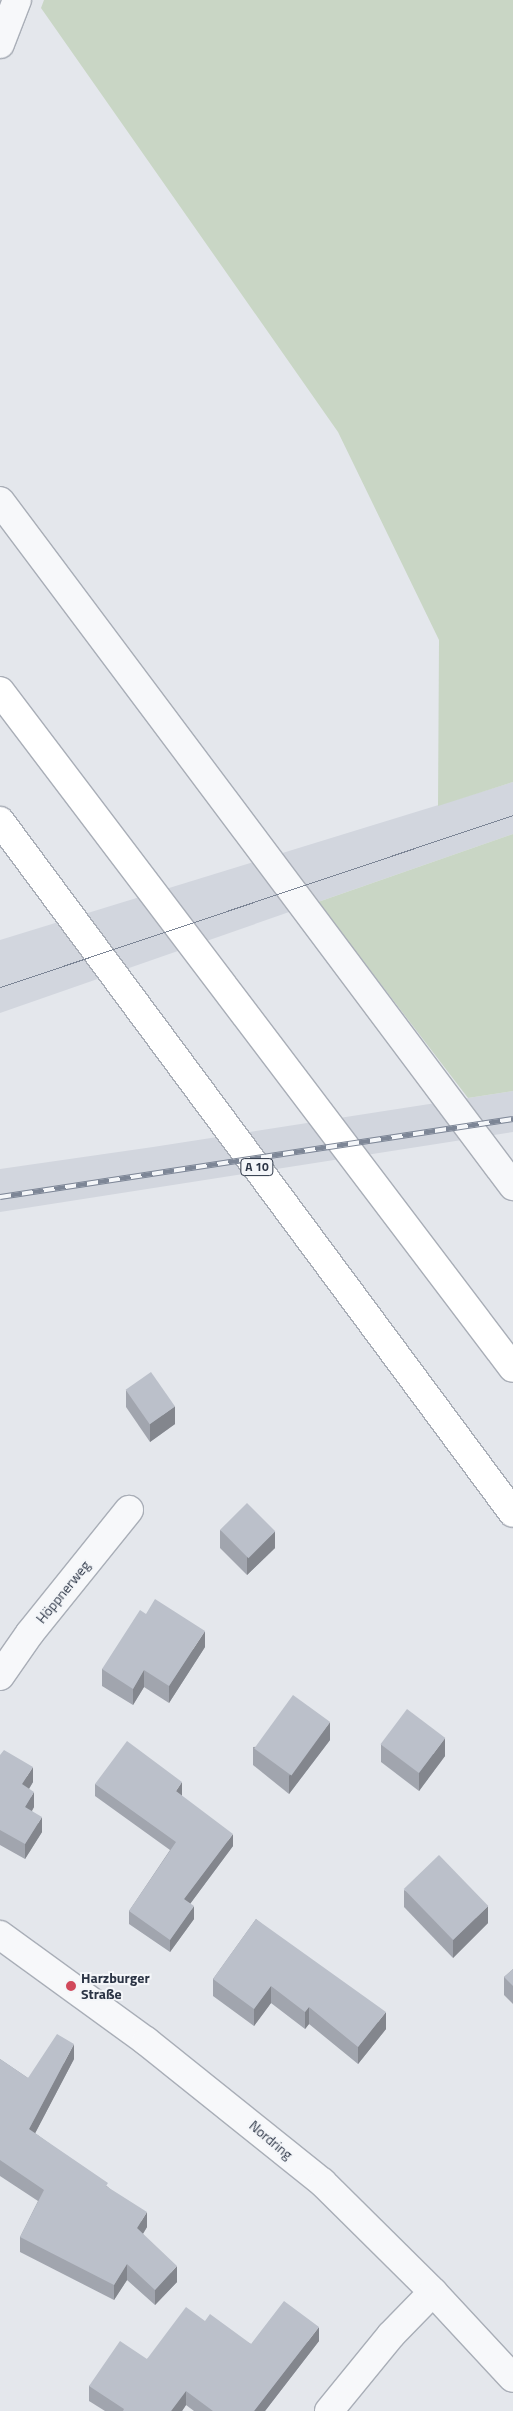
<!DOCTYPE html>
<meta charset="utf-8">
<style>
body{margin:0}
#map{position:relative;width:513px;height:2411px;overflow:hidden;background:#e4e7ec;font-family:"Titillium Web",sans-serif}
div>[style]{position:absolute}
.built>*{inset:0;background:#d2d6de}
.green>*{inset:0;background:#c9d6c5}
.roads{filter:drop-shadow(1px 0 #a9aeb7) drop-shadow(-1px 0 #a9aeb7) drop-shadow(0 1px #a9aeb7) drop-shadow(0 -1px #a9aeb7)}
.minor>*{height:28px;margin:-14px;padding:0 14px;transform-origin:14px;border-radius:14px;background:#f7f8fa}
.highway>*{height:28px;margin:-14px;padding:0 14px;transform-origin:14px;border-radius:14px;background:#fff}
.tram>*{height:1px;margin:-0.5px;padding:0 0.5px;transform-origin:0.5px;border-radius:0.5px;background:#7d8696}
.rail>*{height:5.5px;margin-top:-2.75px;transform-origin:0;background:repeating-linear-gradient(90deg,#f4f6f9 0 11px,#7d8696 0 22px);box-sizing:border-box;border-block:1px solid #7d8696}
.wall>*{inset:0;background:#a1a5ae}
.shaded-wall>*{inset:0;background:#83868d}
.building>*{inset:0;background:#bbc0ca;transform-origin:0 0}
.dots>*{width:14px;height:14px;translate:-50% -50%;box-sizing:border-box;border:2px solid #f4f6f9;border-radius:50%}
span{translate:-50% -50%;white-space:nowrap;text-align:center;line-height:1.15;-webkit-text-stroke:4px #f4f6f9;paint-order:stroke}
.shield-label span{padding:1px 4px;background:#f4f6f9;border:1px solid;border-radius:4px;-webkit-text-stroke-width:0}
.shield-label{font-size:12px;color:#2b3445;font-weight:700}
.street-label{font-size:14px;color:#2b3445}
.poi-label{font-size:14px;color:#2b3445;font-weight:700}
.left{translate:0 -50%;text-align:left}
</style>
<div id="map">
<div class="built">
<i style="clip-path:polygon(513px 782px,513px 834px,0 1013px,0 940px)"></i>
<i style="clip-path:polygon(513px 1091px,513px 1132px,0 1212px,0 1169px,153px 1147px)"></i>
</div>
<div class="green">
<i style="clip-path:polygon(44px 0,513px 0,513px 782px,438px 806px,439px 640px,338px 432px,41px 8px)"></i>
<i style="clip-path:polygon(513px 834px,513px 1091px,468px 1098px,318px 902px)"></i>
</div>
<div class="roads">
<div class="minor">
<i style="left:0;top:44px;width:47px;rotate:-68.9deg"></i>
<i style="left:0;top:501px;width:856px;rotate:53.17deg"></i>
<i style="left:0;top:1676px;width:52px;rotate:-55.1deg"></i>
<i style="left:30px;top:1633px;width:158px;rotate:-51.2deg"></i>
<i style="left:0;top:1935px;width:180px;rotate:36deg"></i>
<i style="left:146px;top:2041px;width:226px;rotate:38.7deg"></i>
<i style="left:322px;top:2182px;width:156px;rotate:44.7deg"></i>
<i style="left:433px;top:2292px;width:117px;rotate:47.1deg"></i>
<i style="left:329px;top:2411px;width:98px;rotate:-50.8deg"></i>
<i style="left:391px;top:2335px;width:60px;rotate:-45.7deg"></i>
</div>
<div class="highway">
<i style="left:0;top:691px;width:849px;rotate:52.85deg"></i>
<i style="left:0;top:821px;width:861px;rotate:53.45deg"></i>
</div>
</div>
<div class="tram">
<i style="left:0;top:987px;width:541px;rotate:-18.54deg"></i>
</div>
<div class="rail">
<i style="left:0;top:1197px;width:519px;rotate:-8.65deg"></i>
</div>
<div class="wall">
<i style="clip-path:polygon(126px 1390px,175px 1424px,150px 1442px,126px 1407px)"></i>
<i style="clip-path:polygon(220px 1530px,275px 1548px,247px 1575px,220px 1548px)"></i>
<i style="clip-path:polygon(205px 1647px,169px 1703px,144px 1687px,133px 1705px,102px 1686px,102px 1669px)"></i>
<i style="clip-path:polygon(330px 1740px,289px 1794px,253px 1765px,253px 1747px)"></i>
<i style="clip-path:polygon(381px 1744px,445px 1756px,419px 1791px,381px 1762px)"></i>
<i style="clip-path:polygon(0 1755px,33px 1782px,29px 1789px,34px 1807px,32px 1811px,42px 1832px,25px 1859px,0 1845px)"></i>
<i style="clip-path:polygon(95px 1784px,182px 1795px,182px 1796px,233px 1846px,190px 1904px,194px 1919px,170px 1952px,129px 1924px,129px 1911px,170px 1850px,95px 1796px)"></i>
<i style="clip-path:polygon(404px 1890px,488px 1923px,453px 1958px,404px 1907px)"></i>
<i style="clip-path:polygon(256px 1919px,386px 2029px,358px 2064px,309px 2024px,305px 2029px,271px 2003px,254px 2026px,213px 1996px,213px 1979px)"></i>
<i style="clip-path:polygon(513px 1969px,513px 2004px,504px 1995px,504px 1977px)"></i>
<i style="clip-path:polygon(0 2059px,28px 2078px,74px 2059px,35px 2133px,108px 2187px,147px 2227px,143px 2234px,177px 2282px,155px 2305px,127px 2280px,114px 2300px,20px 2252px,20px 2237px,38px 2201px,0 2176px)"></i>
<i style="clip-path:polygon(205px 2321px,251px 2344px,319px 2341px,265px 2411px,194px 2411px,186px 2405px,182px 2411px,105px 2411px,89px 2401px,89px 2386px,147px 2359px)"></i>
</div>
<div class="shaded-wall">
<i style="clip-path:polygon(175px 1406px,175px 1424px,150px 1442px,150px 1424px)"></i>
<i style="clip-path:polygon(275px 1531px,275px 1548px,247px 1575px,247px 1557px)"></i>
<i style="clip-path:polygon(205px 1631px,205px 1647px,169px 1703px,169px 1686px)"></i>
<i style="clip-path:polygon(144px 1670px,144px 1687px,133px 1705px,133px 1689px)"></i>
<i style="clip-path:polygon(330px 1722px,330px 1740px,289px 1794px,289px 1776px)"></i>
<i style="clip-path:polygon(445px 1738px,445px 1756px,419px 1791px,419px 1773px)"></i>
<i style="clip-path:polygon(33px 1767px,33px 1782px,22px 1800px,22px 1784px)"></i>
<i style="clip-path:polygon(182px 1782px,182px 1795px,176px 1804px,176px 1791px)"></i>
<i style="clip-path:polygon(34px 1792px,34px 1807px,25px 1822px,25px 1807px)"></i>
<i style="clip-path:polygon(42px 1817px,42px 1832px,25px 1859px,25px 1844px)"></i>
<i style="clip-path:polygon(233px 1834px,233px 1846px,184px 1912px,184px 1899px)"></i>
<i style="clip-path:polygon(194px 1906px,194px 1919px,170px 1952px,170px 1940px)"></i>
<i style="clip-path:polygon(488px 1906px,488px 1923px,453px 1958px,453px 1940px)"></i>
<i style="clip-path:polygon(271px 1986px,271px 2003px,254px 2026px,254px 2009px)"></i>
<i style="clip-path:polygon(309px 2007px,309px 2024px,305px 2029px,305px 2012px)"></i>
<i style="clip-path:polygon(386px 2012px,386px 2029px,358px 2064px,358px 2047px)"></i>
<i style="clip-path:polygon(74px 2044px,74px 2059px,29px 2145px,29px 2129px)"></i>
<i style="clip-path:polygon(147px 2212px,147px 2227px,137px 2243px,137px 2228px)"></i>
<i style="clip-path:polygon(127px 2264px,127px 2280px,114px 2300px,114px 2285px)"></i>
<i style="clip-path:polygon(177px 2266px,177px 2282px,155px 2305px,155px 2290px)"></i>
<i style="clip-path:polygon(319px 2327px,319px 2341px,265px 2411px,254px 2411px)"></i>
<i style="clip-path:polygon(186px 2391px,186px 2405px,182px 2411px,171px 2411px)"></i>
</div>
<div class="building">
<i style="left:151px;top:1372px;width:42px;height:31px;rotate:55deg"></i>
<i style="left:247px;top:1503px;width:40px;height:38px;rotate:45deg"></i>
<i style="clip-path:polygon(155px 1599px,205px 1631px,169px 1686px,144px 1670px,133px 1689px,102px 1669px,140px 1610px,146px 1614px)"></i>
<i style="left:293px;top:1695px;width:46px;height:66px;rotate:36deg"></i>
<i style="left:407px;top:1709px;width:48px;height:44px;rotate:37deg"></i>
<i style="clip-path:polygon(127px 1741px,182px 1782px,176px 1791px,233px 1834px,184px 1899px,194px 1906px,170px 1940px,129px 1911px,176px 1842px,95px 1784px)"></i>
<i style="clip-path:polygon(4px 1750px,33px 1767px,22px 1784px,34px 1792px,25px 1807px,42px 1817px,25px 1844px,0 1830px,0 1755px)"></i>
<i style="left:439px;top:1855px;width:71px;height:49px;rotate:46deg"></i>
<i style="clip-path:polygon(256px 1919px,386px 2012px,358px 2047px,309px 2007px,305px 2012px,271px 1986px,254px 2009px,213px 1979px)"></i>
<i style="clip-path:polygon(513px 1969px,513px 1986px,504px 1977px)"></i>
<i style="clip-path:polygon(57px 2034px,74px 2044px,29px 2129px,108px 2183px,106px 2186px,147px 2212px,137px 2228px,177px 2266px,155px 2290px,127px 2264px,114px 2285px,20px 2237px,44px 2190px,0 2160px,0 2059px,28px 2078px)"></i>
<i style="clip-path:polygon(284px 2301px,319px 2327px,254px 2411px,213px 2411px,186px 2391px,171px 2411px,123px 2411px,124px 2409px,89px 2386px,120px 2341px,147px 2359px,186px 2307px,205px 2321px,210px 2314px,251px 2344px)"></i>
</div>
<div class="dots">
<i style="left:71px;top:1986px;background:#d1495b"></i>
</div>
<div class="shield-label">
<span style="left:257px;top:1167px">A 10</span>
</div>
<div class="street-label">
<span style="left:63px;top:1592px;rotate:-51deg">Höppnerweg</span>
<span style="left:271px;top:2140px;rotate:40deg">Nordring</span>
</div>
<div class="poi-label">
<span class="left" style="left:81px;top:1986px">Harzburger<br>Straße</span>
</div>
</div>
